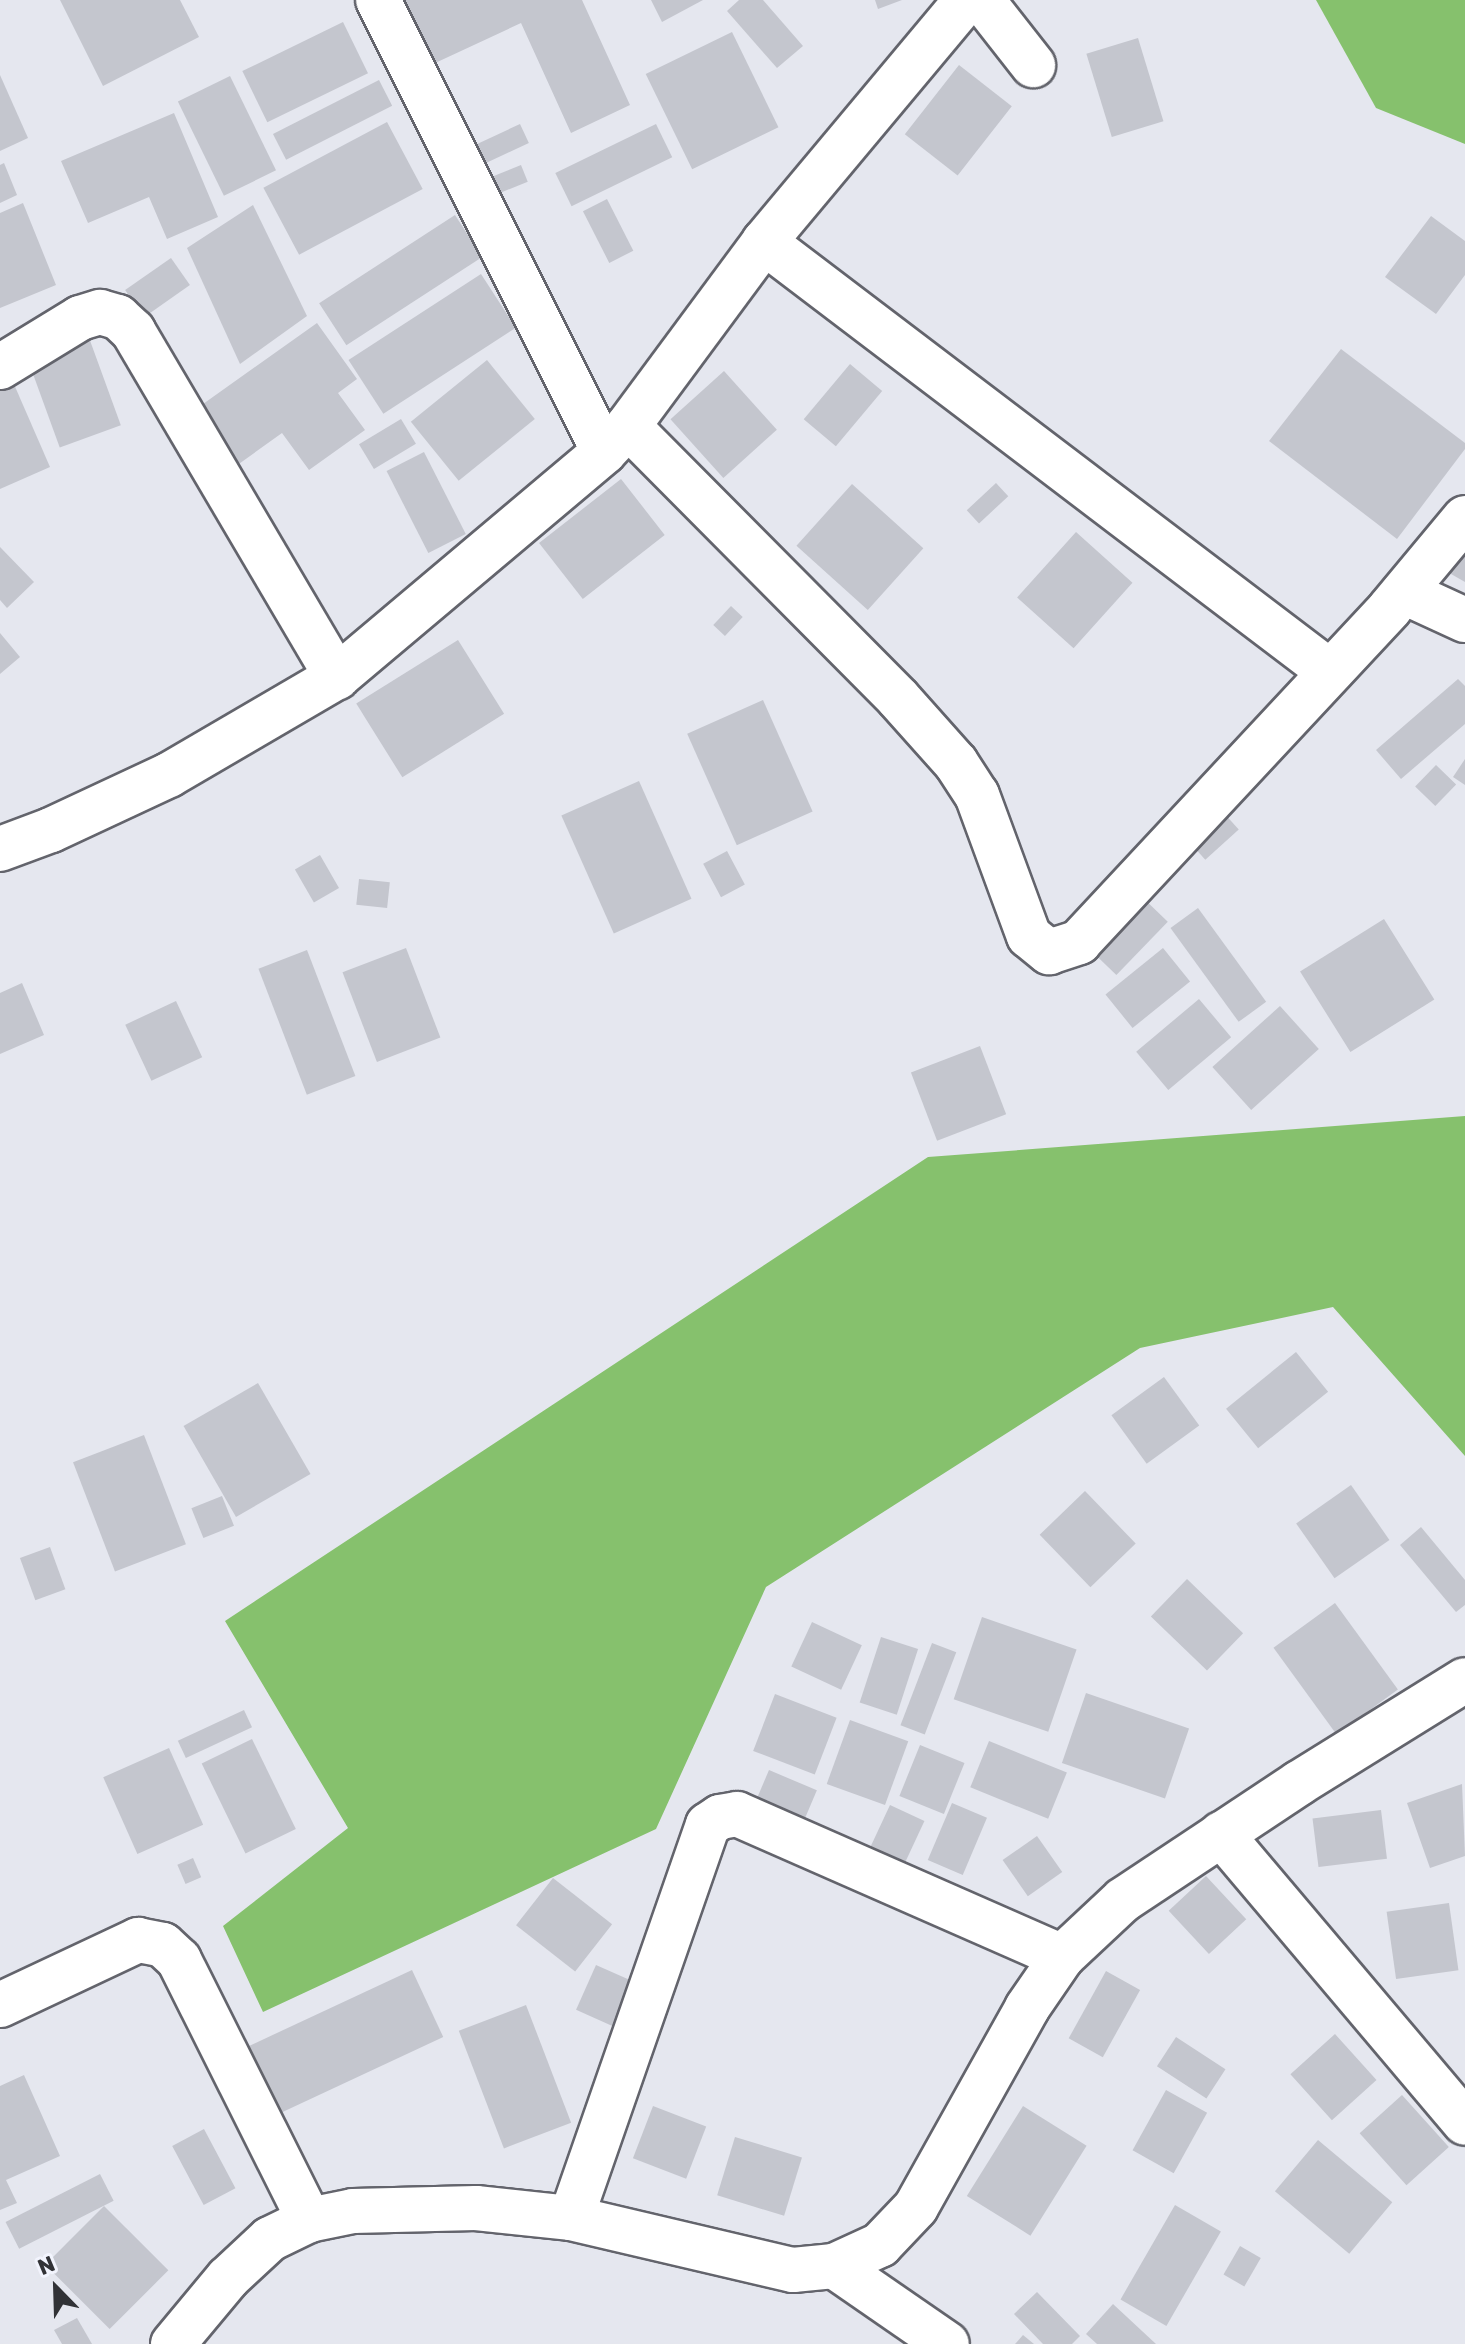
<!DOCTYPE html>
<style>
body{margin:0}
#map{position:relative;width:1465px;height:2344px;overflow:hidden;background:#e5e7ef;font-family:Rubik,sans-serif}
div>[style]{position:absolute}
.forest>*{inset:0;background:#86c16d}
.building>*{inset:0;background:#c4c6ce;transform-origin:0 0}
.roads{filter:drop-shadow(2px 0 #63646c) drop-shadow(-2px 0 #63646c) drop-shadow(0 2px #63646c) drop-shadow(0 -2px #63646c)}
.minor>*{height:44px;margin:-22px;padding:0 22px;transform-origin:22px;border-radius:22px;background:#fff}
span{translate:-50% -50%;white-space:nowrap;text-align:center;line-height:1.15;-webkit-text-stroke:7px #f2f4fd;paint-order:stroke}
.north{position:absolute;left:16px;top:2248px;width:80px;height:80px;-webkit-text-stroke:6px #f2f4fd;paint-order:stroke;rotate:337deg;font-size:22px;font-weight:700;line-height:32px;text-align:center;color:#313236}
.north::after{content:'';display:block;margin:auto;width:28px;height:36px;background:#313236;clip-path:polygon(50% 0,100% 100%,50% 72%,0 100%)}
</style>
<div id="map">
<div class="forest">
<i style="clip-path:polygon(1316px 0,1465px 0,1465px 144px,1376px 108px)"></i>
<i style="clip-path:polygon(1465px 1116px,1465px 1456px,1333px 1307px,1140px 1348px,766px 1587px,656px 1829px,263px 2012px,223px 1926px,348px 1828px,225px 1621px,928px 1157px)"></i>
</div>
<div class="building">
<i style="clip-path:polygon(60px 0,180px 0,199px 37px,103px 86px)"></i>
<i style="clip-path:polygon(404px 0,582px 0,630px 105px,571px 133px,521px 23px,433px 64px)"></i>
<i style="clip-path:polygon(651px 0,703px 0,662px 22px)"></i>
<i style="clip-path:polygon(739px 0,763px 0,803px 46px,777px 68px,727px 11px)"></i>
<i style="clip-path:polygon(875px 0,902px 0,878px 9px)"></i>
<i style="left:343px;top:22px;width:57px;height:112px;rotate:64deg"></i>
<i style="left:732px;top:32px;width:106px;height:96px;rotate:64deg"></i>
<i style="left:1138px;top:38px;width:87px;height:54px;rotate:73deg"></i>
<i style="left:959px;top:65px;width:67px;height:88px;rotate:38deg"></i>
<i style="clip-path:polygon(0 75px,28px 138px,0 151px)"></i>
<i style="left:230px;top:76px;width:105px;height:58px;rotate:64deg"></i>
<i style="left:379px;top:80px;width:29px;height:119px;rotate:63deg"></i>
<i style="clip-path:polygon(174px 113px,218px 217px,167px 239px,149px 197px,88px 223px,61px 161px)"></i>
<i style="left:387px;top:122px;width:76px;height:140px;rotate:62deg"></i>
<i style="left:520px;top:124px;width:21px;height:55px;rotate:65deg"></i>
<i style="left:656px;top:124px;width:37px;height:112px;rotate:64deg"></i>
<i style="clip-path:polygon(4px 163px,17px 195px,0 203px,0 165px)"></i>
<i style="left:521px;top:165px;width:18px;height:30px;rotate:68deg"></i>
<i style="left:607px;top:199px;width:58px;height:27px;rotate:63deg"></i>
<i style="clip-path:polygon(23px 203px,56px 285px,0 308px,0 213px)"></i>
<i style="clip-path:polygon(253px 205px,307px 316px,240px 364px,187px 248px)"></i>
<i style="left:455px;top:215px;width:50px;height:162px;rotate:57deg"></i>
<i style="clip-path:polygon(1431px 216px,1465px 241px,1465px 275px,1436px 314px,1385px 277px)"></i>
<i style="left:171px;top:258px;width:33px;height:56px;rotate:55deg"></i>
<i style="left:481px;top:274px;width:64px;height:158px;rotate:57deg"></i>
<i style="clip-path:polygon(317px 323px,357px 379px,338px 393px,365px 430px,309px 470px,282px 433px,236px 466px,196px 409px)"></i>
<i style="left:88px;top:335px;width:96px;height:65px;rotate:70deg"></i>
<i style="clip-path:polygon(1341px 349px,1465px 443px,1465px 449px,1397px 539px,1269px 441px)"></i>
<i style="left:487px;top:360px;width:76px;height:98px;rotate:51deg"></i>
<i style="left:850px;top:364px;width:42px;height:72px;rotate:40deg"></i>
<i style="left:724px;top:371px;width:79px;height:72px;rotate:48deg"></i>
<i style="clip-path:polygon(13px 382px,50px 467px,0 489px,0 387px)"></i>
<i style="left:401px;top:419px;width:29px;height:49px;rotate:59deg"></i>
<i style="left:424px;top:452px;width:92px;height:42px;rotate:63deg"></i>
<i style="left:621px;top:479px;width:71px;height:104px;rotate:52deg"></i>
<i style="left:996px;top:483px;width:18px;height:40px;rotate:47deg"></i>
<i style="left:852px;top:484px;width:96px;height:83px;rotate:42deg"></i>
<i style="left:1076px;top:532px;width:76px;height:88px;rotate:42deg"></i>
<i style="clip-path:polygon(1465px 532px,1465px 582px,1444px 570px)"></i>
<i style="clip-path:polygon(0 547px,34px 582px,7px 608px,0 600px)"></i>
<i style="left:731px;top:606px;width:16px;height:26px;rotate:43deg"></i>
<i style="clip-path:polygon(0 633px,20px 657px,0 674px)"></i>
<i style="left:458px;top:640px;width:87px;height:120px;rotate:58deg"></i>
<i style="clip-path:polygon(1458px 679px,1465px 686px,1465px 724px,1401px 779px,1376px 750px)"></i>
<i style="left:763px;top:700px;width:122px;height:83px;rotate:66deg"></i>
<i style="clip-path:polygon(1465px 759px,1465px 785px,1453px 777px)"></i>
<i style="left:1436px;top:765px;width:28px;height:30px;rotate:44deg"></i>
<i style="left:639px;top:781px;width:129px;height:85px;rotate:66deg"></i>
<i style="left:1222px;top:811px;width:25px;height:45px;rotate:48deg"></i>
<i style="left:727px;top:851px;width:38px;height:27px;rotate:62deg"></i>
<i style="left:320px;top:855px;width:38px;height:29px;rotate:60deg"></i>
<i style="left:359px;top:879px;width:31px;height:26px;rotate:6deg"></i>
<i style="left:1139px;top:894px;width:40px;height:74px;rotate:44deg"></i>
<i style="left:1198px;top:908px;width:116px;height:34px;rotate:54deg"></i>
<i style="left:1384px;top:919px;width:95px;height:99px;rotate:58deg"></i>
<i style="left:406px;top:948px;width:96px;height:68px;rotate:69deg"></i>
<i style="left:1163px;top:948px;width:43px;height:74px;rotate:51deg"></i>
<i style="left:307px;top:950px;width:135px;height:52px;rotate:69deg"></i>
<i style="clip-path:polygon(22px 983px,44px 1035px,0 1054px,0 993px)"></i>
<i style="left:1199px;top:999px;width:50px;height:82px;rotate:50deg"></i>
<i style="left:176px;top:1001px;width:62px;height:56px;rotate:65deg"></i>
<i style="left:1280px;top:1006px;width:58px;height:91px;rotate:48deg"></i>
<i style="left:980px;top:1046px;width:73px;height:74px;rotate:69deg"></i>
<i style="left:1296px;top:1352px;width:51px;height:90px;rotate:51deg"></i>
<i style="left:1164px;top:1377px;width:60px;height:65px;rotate:54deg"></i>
<i style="left:258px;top:1383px;width:105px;height:86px;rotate:60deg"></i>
<i style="left:144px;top:1435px;width:117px;height:76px;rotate:69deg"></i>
<i style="left:1351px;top:1485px;width:67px;height:67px;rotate:55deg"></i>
<i style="left:1085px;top:1491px;width:73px;height:63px;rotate:46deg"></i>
<i style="left:222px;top:1496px;width:32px;height:33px;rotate:68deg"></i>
<i style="clip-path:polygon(1421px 1527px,1465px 1580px,1465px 1605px,1456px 1612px,1400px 1545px)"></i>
<i style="left:50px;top:1547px;width:45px;height:32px;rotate:70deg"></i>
<i style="left:1187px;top:1579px;width:78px;height:52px;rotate:44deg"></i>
<i style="left:1335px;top:1603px;width:107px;height:76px;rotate:54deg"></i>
<i style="left:982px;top:1617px;width:100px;height:87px;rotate:19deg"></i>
<i style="left:812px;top:1622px;width:55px;height:49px;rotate:25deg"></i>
<i style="left:881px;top:1637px;width:39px;height:69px;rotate:18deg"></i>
<i style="left:932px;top:1643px;width:26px;height:88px;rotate:21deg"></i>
<i style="left:1086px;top:1693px;width:109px;height:74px;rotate:19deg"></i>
<i style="left:775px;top:1694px;width:66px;height:61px;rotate:21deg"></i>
<i style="left:244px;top:1710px;width:19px;height:73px;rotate:65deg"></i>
<i style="left:850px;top:1720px;width:62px;height:68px;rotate:20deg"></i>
<i style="left:252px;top:1739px;width:100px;height:56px;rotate:64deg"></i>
<i style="left:989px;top:1741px;width:84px;height:50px;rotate:22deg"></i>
<i style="left:920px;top:1745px;width:48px;height:55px;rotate:22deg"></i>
<i style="left:169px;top:1748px;width:84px;height:72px;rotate:66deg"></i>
<i style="left:769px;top:1770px;width:52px;height:35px;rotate:23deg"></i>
<i style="clip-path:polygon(1462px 1784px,1465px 1856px,1430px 1868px,1407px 1803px)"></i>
<i style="left:952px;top:1803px;width:38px;height:62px;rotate:23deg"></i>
<i style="left:890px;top:1805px;width:38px;height:56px;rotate:25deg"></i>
<i style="left:1381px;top:1810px;width:49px;height:69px;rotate:83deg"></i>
<i style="left:1037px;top:1836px;width:44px;height:42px;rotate:55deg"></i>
<i style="left:193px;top:1858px;width:21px;height:17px;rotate:67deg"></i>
<i style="left:1206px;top:1876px;width:59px;height:51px;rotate:47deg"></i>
<i style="left:553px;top:1878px;width:75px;height:60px;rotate:38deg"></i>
<i style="left:1449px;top:1903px;width:68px;height:63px;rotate:82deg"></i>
<i style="left:596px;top:1965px;width:47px;height:49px;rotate:24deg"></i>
<i style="left:412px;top:1970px;width:74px;height:182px;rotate:65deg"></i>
<i style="left:1106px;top:1971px;width:39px;height:77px;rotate:29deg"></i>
<i style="left:526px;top:2005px;width:126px;height:72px;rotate:69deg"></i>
<i style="left:1335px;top:2034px;width:62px;height:60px;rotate:48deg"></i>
<i style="left:1176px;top:2037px;width:59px;height:35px;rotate:33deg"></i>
<i style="clip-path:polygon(24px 2075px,60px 2156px,6px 2180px,17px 2203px,0 2210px,0 2086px)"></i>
<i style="left:1166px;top:2090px;width:47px;height:69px;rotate:29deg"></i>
<i style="left:1402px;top:2095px;width:70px;height:57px;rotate:48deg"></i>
<i style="left:653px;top:2106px;width:57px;height:56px;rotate:21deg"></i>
<i style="left:1023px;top:2106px;width:75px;height:106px;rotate:32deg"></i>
<i style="left:204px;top:2129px;width:67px;height:36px;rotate:62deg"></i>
<i style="left:735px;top:2137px;width:70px;height:61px;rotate:17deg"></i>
<i style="left:1318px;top:2140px;width:97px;height:67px;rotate:40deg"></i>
<i style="left:100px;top:2174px;width:30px;height:106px;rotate:63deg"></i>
<i style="left:1175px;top:2205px;width:53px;height:109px;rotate:30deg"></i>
<i style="left:104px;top:2206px;width:91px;height:83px;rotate:45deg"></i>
<i style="left:1240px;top:2246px;width:24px;height:33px;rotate:30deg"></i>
<i style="clip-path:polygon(1037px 2292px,1080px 2336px,1072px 2344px,1043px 2344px,1014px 2314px)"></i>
<i style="clip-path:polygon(1113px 2304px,1156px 2344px,1097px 2344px,1086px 2334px)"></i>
<i style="clip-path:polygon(77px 2318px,92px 2344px,62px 2344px,54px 2330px)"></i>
<i style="clip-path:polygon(1023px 2335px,1034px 2344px,1015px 2344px)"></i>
</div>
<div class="roads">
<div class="minor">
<i style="left:378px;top:0;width:505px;rotate:63.43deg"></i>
<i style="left:982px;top:0;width:83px;rotate:51.9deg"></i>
<i style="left:764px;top:242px;width:711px;rotate:37.22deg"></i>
<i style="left:0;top:367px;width:94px;rotate:-31.5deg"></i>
<i style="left:80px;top:318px;width:21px;rotate:-17deg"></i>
<i style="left:100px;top:312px;width:19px;rotate:16deg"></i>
<i style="left:118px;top:317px;width:21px;rotate:43deg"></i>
<i style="left:133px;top:331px;width:402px;rotate:59.5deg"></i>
<i style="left:628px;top:426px;width:383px;rotate:45.2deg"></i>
<i style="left:898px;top:698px;width:87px;rotate:48.3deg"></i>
<i style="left:956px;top:763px;width:38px;rotate:57deg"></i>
<i style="left:977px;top:795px;width:150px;rotate:69.8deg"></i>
<i style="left:1029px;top:936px;width:26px;rotate:39deg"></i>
<i style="left:1049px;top:952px;width:32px;rotate:-18deg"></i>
<i style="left:1079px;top:942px;width:456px;rotate:-47deg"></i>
<i style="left:1390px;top:608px;width:117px;rotate:-50.2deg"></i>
<i style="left:1404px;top:592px;width:67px;rotate:24.7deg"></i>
<i style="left:0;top:849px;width:54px;rotate:-20.4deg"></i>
<i style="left:51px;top:830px;width:130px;rotate:-25deg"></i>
<i style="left:169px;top:775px;width:194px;rotate:-30.3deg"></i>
<i style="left:337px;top:677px;width:349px;rotate:-40.1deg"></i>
<i style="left:604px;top:452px;width:35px;rotate:-47deg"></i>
<i style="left:628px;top:426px;width:229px;rotate:-53.5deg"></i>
<i style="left:764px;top:242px;width:315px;rotate:-50.1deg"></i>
<i style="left:1221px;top:1834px;width:378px;rotate:49.8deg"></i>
<i style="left:0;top:2005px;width:153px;rotate:-25.2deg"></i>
<i style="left:138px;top:1940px;width:25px;rotate:11deg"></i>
<i style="left:163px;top:1945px;width:22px;rotate:43deg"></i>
<i style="left:179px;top:1960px;width:291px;rotate:63.4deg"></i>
<i style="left:571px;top:2218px;width:416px;rotate:-70.8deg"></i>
<i style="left:708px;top:1825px;width:14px;rotate:-34deg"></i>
<i style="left:720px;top:1817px;width:17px;rotate:-10deg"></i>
<i style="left:737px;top:1814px;width:355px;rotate:23.7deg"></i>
<i style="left:834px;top:2266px;width:137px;rotate:34.6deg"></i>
<i style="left:173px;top:2344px;width:86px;rotate:-50.2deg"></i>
<i style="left:228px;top:2278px;width:57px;rotate:-42.9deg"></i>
<i style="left:270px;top:2239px;width:43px;rotate:-26deg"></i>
<i style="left:309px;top:2220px;width:45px;rotate:-11.6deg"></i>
<i style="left:353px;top:2211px;width:123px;rotate:-1.4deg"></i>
<i style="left:476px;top:2208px;width:96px;rotate:6deg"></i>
<i style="left:571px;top:2218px;width:228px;rotate:13.2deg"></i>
<i style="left:793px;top:2270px;width:41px;rotate:-5.6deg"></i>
<i style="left:834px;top:2266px;width:51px;rotate:-24.5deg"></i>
<i style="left:880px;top:2245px;width:52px;rotate:-46.5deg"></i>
<i style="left:916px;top:2207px;width:228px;rotate:-60.8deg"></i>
<i style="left:1027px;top:2008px;width:62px;rotate:-55.5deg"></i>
<i style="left:1062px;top:1957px;width:83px;rotate:-43.1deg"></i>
<i style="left:1123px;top:1900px;width:211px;rotate:-33.6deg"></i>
<i style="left:1299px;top:1783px;width:195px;rotate:-31.8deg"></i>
</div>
</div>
<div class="north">N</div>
</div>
